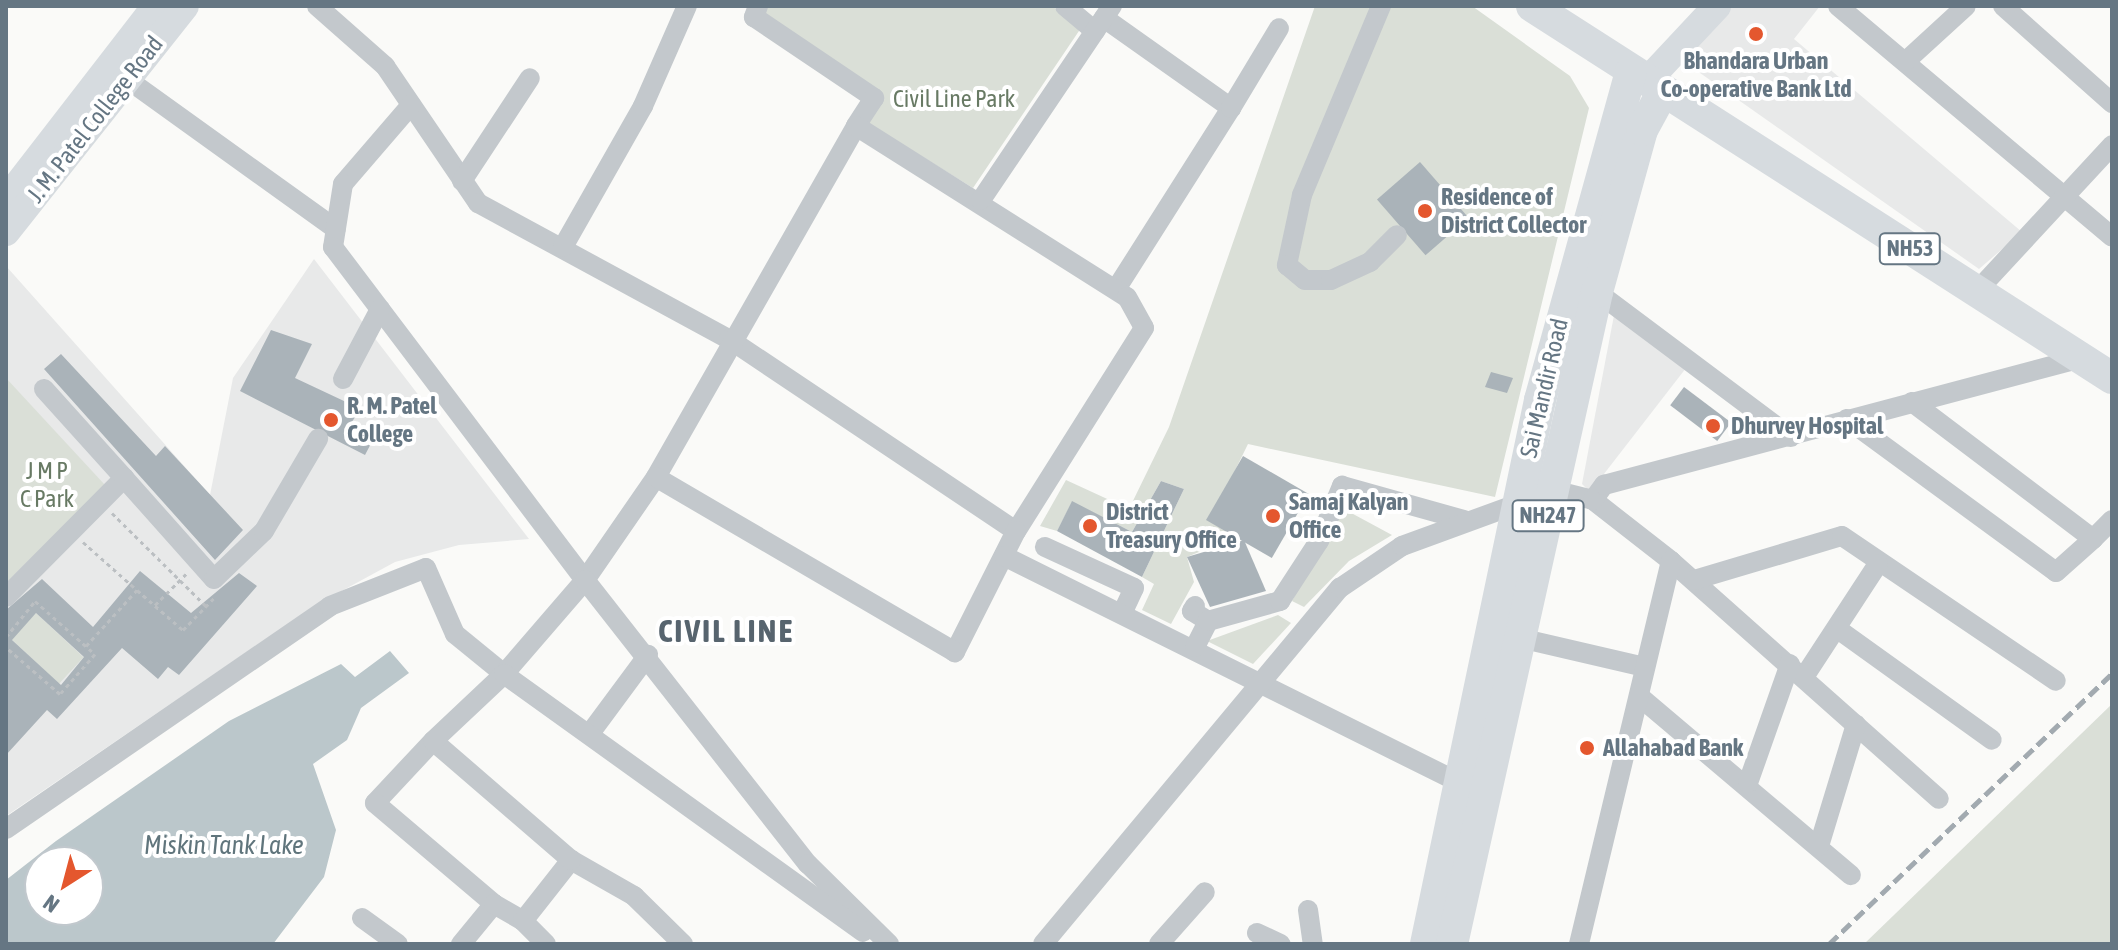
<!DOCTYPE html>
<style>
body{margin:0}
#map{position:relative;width:2118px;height:950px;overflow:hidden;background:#fafaf8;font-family:"Asap Condensed",sans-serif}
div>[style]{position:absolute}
.built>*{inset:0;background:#e8e9e9}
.green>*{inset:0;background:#dadfd7;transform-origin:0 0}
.water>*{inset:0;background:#bbc7cb}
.building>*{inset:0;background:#aab3b9;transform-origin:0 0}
.path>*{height:3px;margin-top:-1.5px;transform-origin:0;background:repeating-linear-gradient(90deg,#bbbfc2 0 4px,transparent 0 8px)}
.minor>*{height:20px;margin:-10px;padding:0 10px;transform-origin:10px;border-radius:10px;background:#c3c8cc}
.secondary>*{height:28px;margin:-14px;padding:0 14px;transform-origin:14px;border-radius:14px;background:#d6dbdf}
.trunk>*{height:32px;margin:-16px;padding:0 16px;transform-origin:16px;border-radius:16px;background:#d6dbdf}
.rail>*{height:5px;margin-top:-2.5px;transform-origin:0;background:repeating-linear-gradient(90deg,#a2aab0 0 12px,transparent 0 18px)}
.dots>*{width:22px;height:22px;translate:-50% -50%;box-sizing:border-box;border:4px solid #fff;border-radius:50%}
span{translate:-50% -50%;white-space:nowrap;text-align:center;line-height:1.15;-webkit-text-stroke:8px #fff;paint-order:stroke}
.shield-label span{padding:2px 6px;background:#fff;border:2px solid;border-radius:6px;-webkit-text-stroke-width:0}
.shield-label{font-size:22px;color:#657683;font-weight:700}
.poi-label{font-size:24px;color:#657683;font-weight:700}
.left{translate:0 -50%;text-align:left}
.park-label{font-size:24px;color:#687a64}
.street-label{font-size:24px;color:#657683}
.water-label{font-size:26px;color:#60757c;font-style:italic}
.district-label{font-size:32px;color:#57646e;font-weight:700;letter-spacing:2px}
.frame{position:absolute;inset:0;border:8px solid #657683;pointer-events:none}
.north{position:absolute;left:24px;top:846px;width:80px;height:80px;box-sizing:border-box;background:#fff;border:2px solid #c1c8cd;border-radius:50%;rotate:216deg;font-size:22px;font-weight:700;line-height:32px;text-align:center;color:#657683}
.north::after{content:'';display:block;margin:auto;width:28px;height:36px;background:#e4572e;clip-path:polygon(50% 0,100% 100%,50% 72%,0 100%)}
</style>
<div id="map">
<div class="built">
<i style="clip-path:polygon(1731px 6px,1820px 6px,1794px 39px,2022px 232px,1979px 269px,1683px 61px)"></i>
<i style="clip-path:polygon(314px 259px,529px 539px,459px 545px,395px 562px,314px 606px,6px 816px,6px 266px,210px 495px,233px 378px)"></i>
<i style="clip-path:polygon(1615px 310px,1693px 359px,1590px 492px,1582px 484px)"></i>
</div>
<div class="green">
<i style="clip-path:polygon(759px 6px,1052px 6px,1081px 28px,973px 188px,866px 122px,879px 100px,756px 16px)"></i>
<i style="clip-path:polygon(1315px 6px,1472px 6px,1570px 76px,1589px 108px,1495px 497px,1248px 444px,1210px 521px,1237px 536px,1187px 557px,1194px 582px,1171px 624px,1142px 610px,1154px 584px,1142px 577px,1184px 489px,1161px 481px,1132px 532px,1072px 502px,1057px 531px,1040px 526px,1066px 480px,1129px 509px,1169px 427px)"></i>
<i style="clip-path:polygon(6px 378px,105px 485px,6px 583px)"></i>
<i style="clip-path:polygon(1342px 508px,1392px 535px,1349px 561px,1304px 607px,1292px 601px)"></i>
<i style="left:36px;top:613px;width:65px;height:36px;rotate:43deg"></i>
<i style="clip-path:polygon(1278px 615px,1291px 623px,1253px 664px,1207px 641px)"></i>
<i style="clip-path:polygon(2112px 704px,2112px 944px,1864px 944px)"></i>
</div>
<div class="water">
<i style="clip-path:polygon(evenodd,390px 651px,409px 673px,361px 708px,347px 740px,313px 764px,336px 830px,324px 877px,273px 944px,6px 944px,6px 880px,56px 841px,229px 721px,341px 664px,355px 677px,390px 651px,40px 862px,88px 862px,88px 910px,40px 910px,40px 862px)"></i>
</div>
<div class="building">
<i style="left:1420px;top:162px;width:74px;height:57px;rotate:49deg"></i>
<i style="clip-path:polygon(271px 330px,312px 344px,295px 378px,361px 409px,351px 423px,376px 434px,365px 455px,240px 391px)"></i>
<i style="clip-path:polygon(61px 354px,156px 456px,165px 446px,243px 530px,215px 560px,44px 369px)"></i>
<i style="clip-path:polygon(1491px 372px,1513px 378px,1507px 393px,1485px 387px)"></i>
<i style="left:1684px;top:387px;width:59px;height:23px;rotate:37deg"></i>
<i style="left:1243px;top:456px;width:76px;height:74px;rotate:30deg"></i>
<i style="clip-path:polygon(1161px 481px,1184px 489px,1142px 577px,1057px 531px,1072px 501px,1132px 532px)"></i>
<i style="clip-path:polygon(1244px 540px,1266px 591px,1210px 607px,1187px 557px)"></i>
<i style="clip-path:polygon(evenodd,140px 571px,191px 613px,239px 573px,257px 586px,179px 675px,168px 667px,158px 679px,122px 648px,57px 719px,47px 710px,6px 755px,6px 610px,42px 579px,93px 627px,140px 571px,36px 613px,84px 657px,61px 685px,12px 640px,36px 613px)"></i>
</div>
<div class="path">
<i style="left:112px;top:513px;width:132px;rotate:44.7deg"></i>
<i style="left:83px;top:542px;width:72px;rotate:41.6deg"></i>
<i style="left:155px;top:605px;width:44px;rotate:-45deg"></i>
<i style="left:6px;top:637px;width:46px;rotate:-51.1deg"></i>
<i style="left:35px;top:601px;width:80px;rotate:41.5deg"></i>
<i style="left:95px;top:654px;width:53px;rotate:131.2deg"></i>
<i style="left:60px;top:694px;width:72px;rotate:-139deg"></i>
<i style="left:86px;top:646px;width:76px;rotate:-47.7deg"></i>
<i style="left:137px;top:590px;width:61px;rotate:41deg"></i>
<i style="left:183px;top:630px;width:47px;rotate:-45.9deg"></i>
</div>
<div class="minor">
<i style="left:317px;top:6px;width:91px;rotate:41.4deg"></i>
<i style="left:385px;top:66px;width:166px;rotate:55.8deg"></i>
<i style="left:478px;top:203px;width:285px;rotate:28.5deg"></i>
<i style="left:729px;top:339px;width:345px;rotate:33.8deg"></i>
<i style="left:758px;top:6px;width:12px;rotate:110deg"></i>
<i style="left:754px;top:17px;width:145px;rotate:34deg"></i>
<i style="left:874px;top:98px;width:33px;rotate:123deg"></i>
<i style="left:1065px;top:6px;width:39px;rotate:40deg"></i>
<i style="left:1381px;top:6px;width:205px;rotate:112.7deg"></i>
<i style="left:1302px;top:195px;width:72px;rotate:102.1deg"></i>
<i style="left:1287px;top:265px;width:23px;rotate:40deg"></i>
<i style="left:1305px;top:280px;width:26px"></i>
<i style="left:1331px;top:280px;width:43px;rotate:-24.8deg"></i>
<i style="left:1370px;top:262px;width:38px;rotate:-45deg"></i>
<i style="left:1838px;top:6px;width:358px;rotate:40.1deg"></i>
<i style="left:2003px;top:6px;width:146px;rotate:41.7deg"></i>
<i style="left:1104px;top:18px;width:156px;rotate:35.3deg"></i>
<i style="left:1231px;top:108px;width:214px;rotate:122.4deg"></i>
<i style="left:1906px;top:61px;width:81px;rotate:-42.5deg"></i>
<i style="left:127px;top:79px;width:257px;rotate:35.7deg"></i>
<i style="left:411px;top:105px;width:104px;rotate:130.7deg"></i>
<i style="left:343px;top:184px;width:64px;rotate:99deg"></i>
<i style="left:333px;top:247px;width:418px;rotate:52.9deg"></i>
<i style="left:585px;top:580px;width:125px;rotate:-55.4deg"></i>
<i style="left:656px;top:477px;width:404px;rotate:-60.3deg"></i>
<i style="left:856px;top:126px;width:320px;rotate:32.3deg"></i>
<i style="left:1127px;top:297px;width:35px;rotate:61deg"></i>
<i style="left:1144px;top:328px;width:240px;rotate:122.2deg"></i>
<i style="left:1016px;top:531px;width:136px;rotate:116.8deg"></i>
<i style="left:955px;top:652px;width:346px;rotate:-149.7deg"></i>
<i style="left:1231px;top:108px;width:93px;rotate:-59deg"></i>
<i style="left:462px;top:181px;width:123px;rotate:-56.6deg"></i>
<i style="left:981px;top:200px;width:234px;rotate:-56deg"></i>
<i style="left:563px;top:247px;width:162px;rotate:-60.4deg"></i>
<i style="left:643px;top:106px;width:109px;rotate:-66.3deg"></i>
<i style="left:1977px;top:291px;width:199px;rotate:-47.2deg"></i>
<i style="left:1597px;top:292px;width:242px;rotate:36.8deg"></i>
<i style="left:343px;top:379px;width:79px;rotate:-62.1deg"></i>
<i style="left:44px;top:389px;width:120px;rotate:48deg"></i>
<i style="left:1912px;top:402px;width:227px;rotate:37.1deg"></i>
<i style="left:2093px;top:539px;width:27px;rotate:-45deg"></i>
<i style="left:1847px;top:419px;width:259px;rotate:36.2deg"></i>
<i style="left:2056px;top:572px;width:50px;rotate:-41.7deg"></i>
<i style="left:1553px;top:490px;width:41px;rotate:14deg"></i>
<i style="left:1593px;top:500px;width:99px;rotate:38deg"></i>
<i style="left:1671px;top:561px;width:358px;rotate:41.6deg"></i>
<i style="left:1593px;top:500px;width:19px;rotate:-54deg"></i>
<i style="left:1604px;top:485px;width:493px;rotate:-14.9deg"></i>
<i style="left:1045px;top:547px;width:98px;rotate:24.7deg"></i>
<i style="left:1134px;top:588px;width:26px;rotate:115deg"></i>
<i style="left:1004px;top:556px;width:507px;rotate:26.46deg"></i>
<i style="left:1694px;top:580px;width:154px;rotate:-16.6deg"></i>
<i style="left:1842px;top:536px;width:258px;rotate:34.1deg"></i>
<i style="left:6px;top:597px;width:168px;rotate:-45.2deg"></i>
<i style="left:124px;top:478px;width:135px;rotate:48.3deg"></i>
<i style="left:214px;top:579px;width:69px;rotate:-43.8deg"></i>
<i style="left:264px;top:531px;width:107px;rotate:-59.6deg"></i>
<i style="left:1195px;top:606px;width:6px;rotate:121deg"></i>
<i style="left:1192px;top:611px;width:19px;rotate:32deg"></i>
<i style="left:1839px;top:630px;width:188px;rotate:35.7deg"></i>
<i style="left:1520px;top:638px;width:128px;rotate:13.1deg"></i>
<i style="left:1195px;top:647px;width:29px;rotate:-63deg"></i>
<i style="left:1208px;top:621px;width:75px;rotate:-15.5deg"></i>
<i style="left:1280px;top:601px;width:72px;rotate:-57deg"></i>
<i style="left:1319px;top:541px;width:60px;rotate:-67.3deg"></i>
<i style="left:1342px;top:486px;width:127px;rotate:15.6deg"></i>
<i style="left:1804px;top:677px;width:135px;rotate:-56.8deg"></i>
<i style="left:1640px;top:697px;width:276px;rotate:40.2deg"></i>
<i style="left:591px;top:732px;width:96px;rotate:-53.5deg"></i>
<i style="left:433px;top:741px;width:85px;rotate:133.1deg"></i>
<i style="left:375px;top:803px;width:156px;rotate:40.3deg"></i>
<i style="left:1748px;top:783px;width:126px;rotate:-70.6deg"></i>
<i style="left:6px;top:829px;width:393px;rotate:-34.5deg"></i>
<i style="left:330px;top:606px;width:103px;rotate:-21.6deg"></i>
<i style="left:426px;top:568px;width:72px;rotate:66.3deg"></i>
<i style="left:455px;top:634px;width:63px;rotate:39.2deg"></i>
<i style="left:504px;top:674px;width:124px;rotate:-49.2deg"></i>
<i style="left:585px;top:580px;width:361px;rotate:51.9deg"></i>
<i style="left:808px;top:864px;width:114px;rotate:44.6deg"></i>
<i style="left:1819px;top:846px;width:127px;rotate:-73.1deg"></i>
<i style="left:571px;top:860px;width:73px;rotate:29.7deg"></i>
<i style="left:634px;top:896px;width:69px;rotate:44.4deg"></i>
<i style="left:1308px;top:910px;width:34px;rotate:82deg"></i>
<i style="left:362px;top:918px;width:44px;rotate:35.8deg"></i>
<i style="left:1257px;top:933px;width:26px;rotate:25deg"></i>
<i style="left:461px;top:944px;width:52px;rotate:-50.5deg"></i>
<i style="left:494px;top:904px;width:34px;rotate:30deg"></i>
<i style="left:546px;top:944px;width:33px;rotate:-135deg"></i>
<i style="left:523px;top:921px;width:78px;rotate:-51.8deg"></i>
<i style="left:571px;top:860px;width:182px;rotate:-139.2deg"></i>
<i style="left:433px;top:741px;width:98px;rotate:-43.3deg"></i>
<i style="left:504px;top:674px;width:442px;rotate:35.7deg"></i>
<i style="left:1043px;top:944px;width:464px;rotate:-50.2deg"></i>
<i style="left:1340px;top:588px;width:75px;rotate:-34.1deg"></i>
<i style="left:1402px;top:546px;width:122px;rotate:-20.1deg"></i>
<i style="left:1159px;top:944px;width:69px;rotate:-48.5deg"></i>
<i style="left:1579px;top:944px;width:394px;rotate:-76.5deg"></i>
</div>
<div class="secondary">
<i style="left:1646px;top:82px;width:104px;rotate:-46.9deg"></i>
<i style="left:6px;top:200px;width:245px;rotate:-52.3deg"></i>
<i style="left:6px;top:232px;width:288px;rotate:-51.6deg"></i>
</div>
<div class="trunk">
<i style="left:1532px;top:6px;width:689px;rotate:32.68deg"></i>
<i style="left:1426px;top:944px;width:556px;rotate:-78.16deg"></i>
<i style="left:1540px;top:400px;width:340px;rotate:-74.5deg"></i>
<i style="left:1452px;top:944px;width:668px;rotate:-77.46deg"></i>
<i style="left:1597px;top:292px;width:168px;rotate:-74.5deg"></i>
<i style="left:1642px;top:130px;width:42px;rotate:-61.6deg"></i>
</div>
<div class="rail">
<i style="left:1829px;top:944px;width:391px;rotate:-43.7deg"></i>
</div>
<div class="dots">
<i style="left:1756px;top:34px;background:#e4572e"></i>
<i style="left:1425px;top:211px;background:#e4572e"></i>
<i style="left:331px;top:420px;background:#e4572e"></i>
<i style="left:1713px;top:426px;background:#e4572e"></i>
<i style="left:1273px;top:516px;background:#e4572e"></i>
<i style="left:1090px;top:526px;background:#e4572e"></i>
<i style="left:1587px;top:748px;background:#e4572e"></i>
</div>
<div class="shield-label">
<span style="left:1910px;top:249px">NH53</span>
<span style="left:1548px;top:516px">NH247</span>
</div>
<div class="poi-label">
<span style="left:1756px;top:75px">Bhandara Urban<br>Co-operative Bank Ltd</span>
<span class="left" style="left:1441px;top:211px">Residence of<br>District Collector</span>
<span class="left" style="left:347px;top:420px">R. M. Patel<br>College</span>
<span class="left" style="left:1731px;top:426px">Dhurvey Hospital</span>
<span class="left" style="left:1289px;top:516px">Samaj Kalyan<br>Office</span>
<span class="left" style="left:1106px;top:526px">District<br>Treasury Office</span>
<span class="left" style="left:1603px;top:748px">Allahabad Bank</span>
</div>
<div class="park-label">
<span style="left:954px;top:99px">Civil Line Park</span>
<span style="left:47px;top:485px">J M P<br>C Park</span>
</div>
<div class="street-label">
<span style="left:95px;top:119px;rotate:-52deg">J. M. Patel College Road</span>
<span style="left:1544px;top:388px;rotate:-77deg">Sai Mandir Road</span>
</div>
<div class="water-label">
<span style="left:224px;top:846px">Miskin Tank Lake</span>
</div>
<div class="district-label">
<span style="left:726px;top:631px">CIVIL LINE</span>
</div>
<div class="frame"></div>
<div class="north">N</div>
</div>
